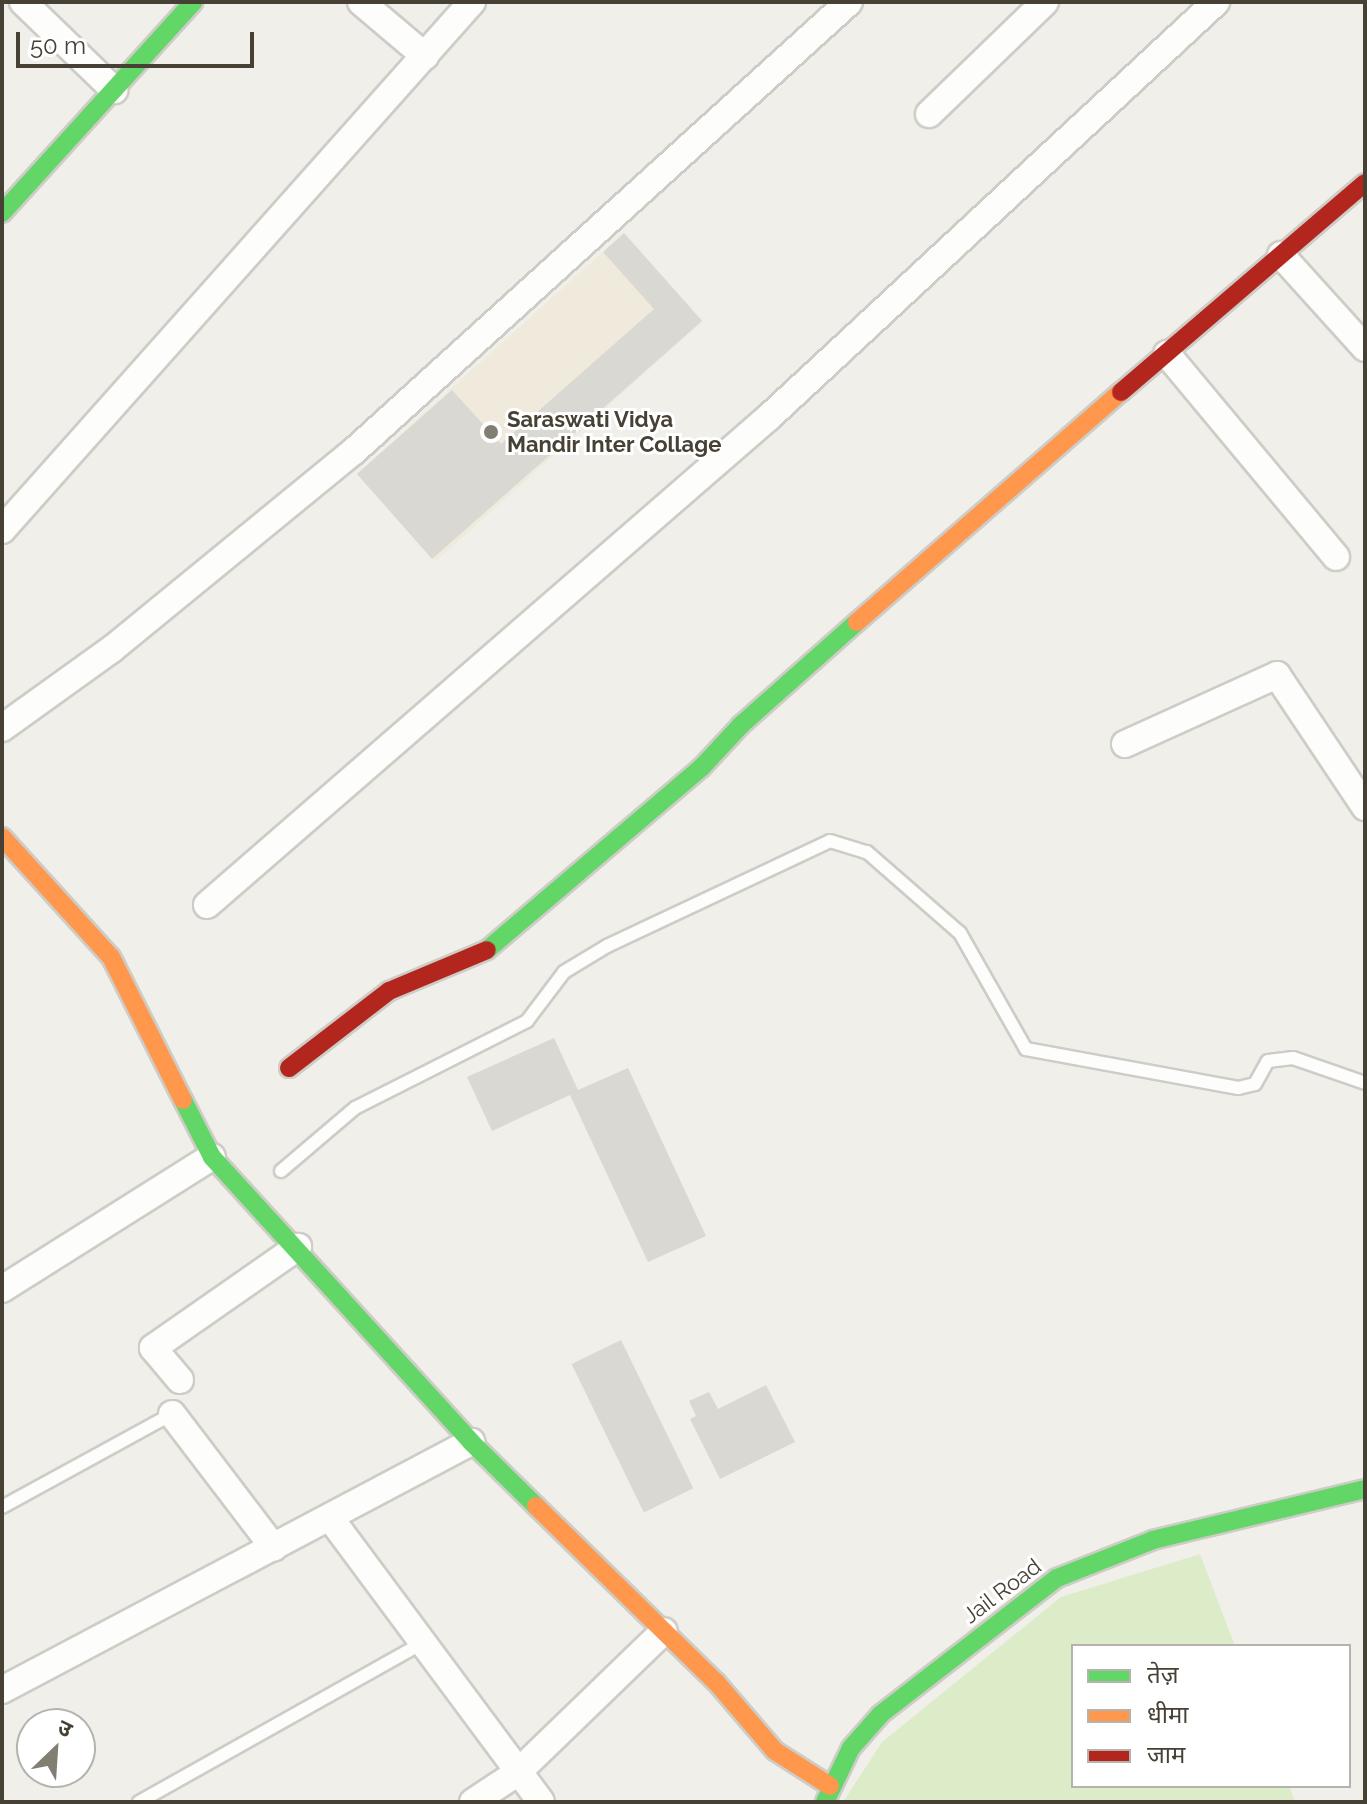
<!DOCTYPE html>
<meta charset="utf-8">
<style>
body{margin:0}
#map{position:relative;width:1367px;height:1804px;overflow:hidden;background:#f0efea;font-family:Raleway,"Noto Sans Devanagari",sans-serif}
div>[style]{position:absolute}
.education>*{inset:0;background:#efeadc;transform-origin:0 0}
.green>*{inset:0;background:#ddecc8}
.building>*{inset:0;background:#dad8d2;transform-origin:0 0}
.roads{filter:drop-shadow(2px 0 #ceccc7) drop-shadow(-2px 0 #ceccc7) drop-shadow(0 2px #ceccc7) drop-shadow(0 -2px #ceccc7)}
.lane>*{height:12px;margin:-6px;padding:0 6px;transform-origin:6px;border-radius:6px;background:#fdfdfc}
.street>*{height:26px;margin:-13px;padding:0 13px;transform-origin:13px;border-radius:13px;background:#fdfdfc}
.fast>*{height:18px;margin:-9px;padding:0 9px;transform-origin:9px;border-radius:9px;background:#63d668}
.slow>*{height:18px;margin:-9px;padding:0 9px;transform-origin:9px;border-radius:9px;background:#ff974d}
.jam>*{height:18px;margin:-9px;padding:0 9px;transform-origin:9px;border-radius:9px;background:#b3261e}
.dots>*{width:22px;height:22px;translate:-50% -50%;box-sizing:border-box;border:4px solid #fff;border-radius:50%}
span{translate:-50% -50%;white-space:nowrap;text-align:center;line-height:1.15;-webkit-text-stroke:6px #fff;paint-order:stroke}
.poi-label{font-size:22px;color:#474135;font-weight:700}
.left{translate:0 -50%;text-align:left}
.street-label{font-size:22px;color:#474135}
.frame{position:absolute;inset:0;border:4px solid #474135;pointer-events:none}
.legend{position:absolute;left:1071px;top:1644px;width:280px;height:144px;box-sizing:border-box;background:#fff;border:2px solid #b5b3ae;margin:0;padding:10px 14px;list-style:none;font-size:24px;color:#474135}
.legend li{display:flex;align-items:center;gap:16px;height:40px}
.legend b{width:40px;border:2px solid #b5b3ae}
.north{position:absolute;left:16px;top:1708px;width:80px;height:80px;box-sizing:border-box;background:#fff;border:2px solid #b5b3ae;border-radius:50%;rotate:25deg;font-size:22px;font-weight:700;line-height:32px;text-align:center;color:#474135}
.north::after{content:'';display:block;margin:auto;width:28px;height:36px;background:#827e74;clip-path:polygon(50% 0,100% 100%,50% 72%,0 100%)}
.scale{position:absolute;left:16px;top:32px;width:238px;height:36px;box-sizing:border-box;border:4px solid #474135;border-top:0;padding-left:10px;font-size:24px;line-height:28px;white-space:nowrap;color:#474135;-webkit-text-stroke:6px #fff;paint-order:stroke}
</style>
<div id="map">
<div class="education">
<i style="left:624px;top:233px;width:118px;height:360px;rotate:48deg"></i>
</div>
<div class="green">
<i style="clip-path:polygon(1200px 1554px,1235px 1646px,1073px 1646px,1073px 1786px,1289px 1786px,1295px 1802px,843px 1802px,882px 1742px,1061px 1597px)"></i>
</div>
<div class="building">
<i style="clip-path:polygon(624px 233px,702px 321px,432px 559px,357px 474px,452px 390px,501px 444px,654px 309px,603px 252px)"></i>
<i style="clip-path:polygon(554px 1038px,578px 1090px,628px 1068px,706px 1236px,648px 1262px,570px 1095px,492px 1131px,467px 1077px)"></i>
<i style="left:621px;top:1340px;width:165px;height:55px;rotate:64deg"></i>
<i style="clip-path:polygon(766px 1385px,795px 1442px,720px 1479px,690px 1419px,696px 1416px,689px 1401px,709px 1392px,718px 1409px)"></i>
</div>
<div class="roads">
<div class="lane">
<i style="left:281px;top:1171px;width:97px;rotate:-40.4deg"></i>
<i style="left:355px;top:1108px;width:193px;rotate:-26.8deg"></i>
<i style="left:527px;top:1021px;width:61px;rotate:-52.9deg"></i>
<i style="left:564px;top:972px;width:50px;rotate:-31.2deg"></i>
<i style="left:607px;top:946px;width:246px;rotate:-25.2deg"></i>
<i style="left:830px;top:841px;width:39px;rotate:17deg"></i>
<i style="left:867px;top:852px;width:123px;rotate:41.1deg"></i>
<i style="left:960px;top:933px;width:133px;rotate:60.4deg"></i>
<i style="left:1026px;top:1049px;width:216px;rotate:10.4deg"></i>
<i style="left:1238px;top:1088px;width:17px;rotate:-13deg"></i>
<i style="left:1255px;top:1084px;width:26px;rotate:-61deg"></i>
<i style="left:1268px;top:1061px;width:25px;rotate:-7deg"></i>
<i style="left:1293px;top:1058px;width:76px;rotate:19.1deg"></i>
<i style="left:2px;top:1507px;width:194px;rotate:-28.7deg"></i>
<i style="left:139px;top:1802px;width:325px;rotate:-29.3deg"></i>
</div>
<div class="street">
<i style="left:23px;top:2px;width:127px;rotate:44deg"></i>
<i style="left:361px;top:2px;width:84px;rotate:40.2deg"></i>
<i style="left:929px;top:114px;width:161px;rotate:-44deg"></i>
<i style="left:1281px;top:255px;width:125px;rotate:47.9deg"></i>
<i style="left:1167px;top:354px;width:264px;rotate:50.2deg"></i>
<i style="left:2px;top:530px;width:707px;rotate:-48.33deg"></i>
<i style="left:2px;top:728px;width:135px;rotate:-35.7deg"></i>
<i style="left:112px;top:649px;width:313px;rotate:-39.3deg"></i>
<i style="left:354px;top:451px;width:668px;rotate:-42.21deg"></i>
<i style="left:1125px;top:744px;width:167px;rotate:-24.4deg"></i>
<i style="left:1277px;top:675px;width:159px;rotate:56.3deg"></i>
<i style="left:207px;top:905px;width:744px;rotate:-40.97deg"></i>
<i style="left:769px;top:417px;width:610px;rotate:-42.87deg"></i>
<i style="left:2px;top:1289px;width:248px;rotate:-32.2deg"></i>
<i style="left:180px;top:1380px;width:42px;rotate:-130.2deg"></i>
<i style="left:153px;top:1348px;width:177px;rotate:-34.9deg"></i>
<i style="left:172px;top:1414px;width:168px;rotate:52.7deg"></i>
<i style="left:331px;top:1519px;width:352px;rotate:53.4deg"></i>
<i style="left:2px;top:1690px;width:531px;rotate:-27.87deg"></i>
<i style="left:473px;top:1802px;width:53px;rotate:-33.4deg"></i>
<i style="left:517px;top:1773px;width:204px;rotate:-44deg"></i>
</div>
<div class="fast">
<i style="left:2px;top:213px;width:285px;rotate:-47.8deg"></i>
<i style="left:487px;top:950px;width:281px;rotate:-40.4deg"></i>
<i style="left:701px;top:768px;width:59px;rotate:-47.1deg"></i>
<i style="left:741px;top:725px;width:155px;rotate:-41.6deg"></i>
<i style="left:183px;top:1100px;width:64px;rotate:63deg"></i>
<i style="left:212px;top:1157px;width:385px;rotate:47.7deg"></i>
<i style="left:471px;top:1442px;width:91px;rotate:44.6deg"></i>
<i style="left:825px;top:1802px;width:60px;rotate:-64.3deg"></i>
<i style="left:851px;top:1748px;width:45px;rotate:-48.6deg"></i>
<i style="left:881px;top:1714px;width:222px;rotate:-37.7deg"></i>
<i style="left:1057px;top:1578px;width:103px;rotate:-21.6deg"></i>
<i style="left:1153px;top:1540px;width:218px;rotate:-13.5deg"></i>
</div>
<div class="slow">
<i style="left:857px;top:622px;width:350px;rotate:-41.1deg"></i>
<i style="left:2px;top:837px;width:162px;rotate:47.8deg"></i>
<i style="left:111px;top:957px;width:160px;rotate:63.3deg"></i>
<i style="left:536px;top:1506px;width:252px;rotate:44.4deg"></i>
<i style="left:716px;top:1682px;width:91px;rotate:49.5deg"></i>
<i style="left:775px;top:1751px;width:65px;rotate:32.5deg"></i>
</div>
<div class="jam">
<i style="left:1121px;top:392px;width:321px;rotate:-40.6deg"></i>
<i style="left:289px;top:1068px;width:126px;rotate:-37.6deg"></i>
<i style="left:389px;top:991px;width:106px;rotate:-22.7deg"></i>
</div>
</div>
<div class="dots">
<i style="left:491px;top:432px;background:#827e74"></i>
</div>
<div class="poi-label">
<span class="left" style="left:507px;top:432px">Saraswati Vidya<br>Mandir Inter Collage</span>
</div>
<div class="street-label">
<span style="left:1002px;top:1591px;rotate:-37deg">Jail Road</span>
</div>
<div class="frame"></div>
<ul class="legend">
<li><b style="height:10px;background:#63d668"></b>तेज़</li>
<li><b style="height:10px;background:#ff974d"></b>धीमा</li>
<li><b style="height:10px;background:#b3261e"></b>जाम</li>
</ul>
<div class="north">उ</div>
<div class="scale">50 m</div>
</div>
